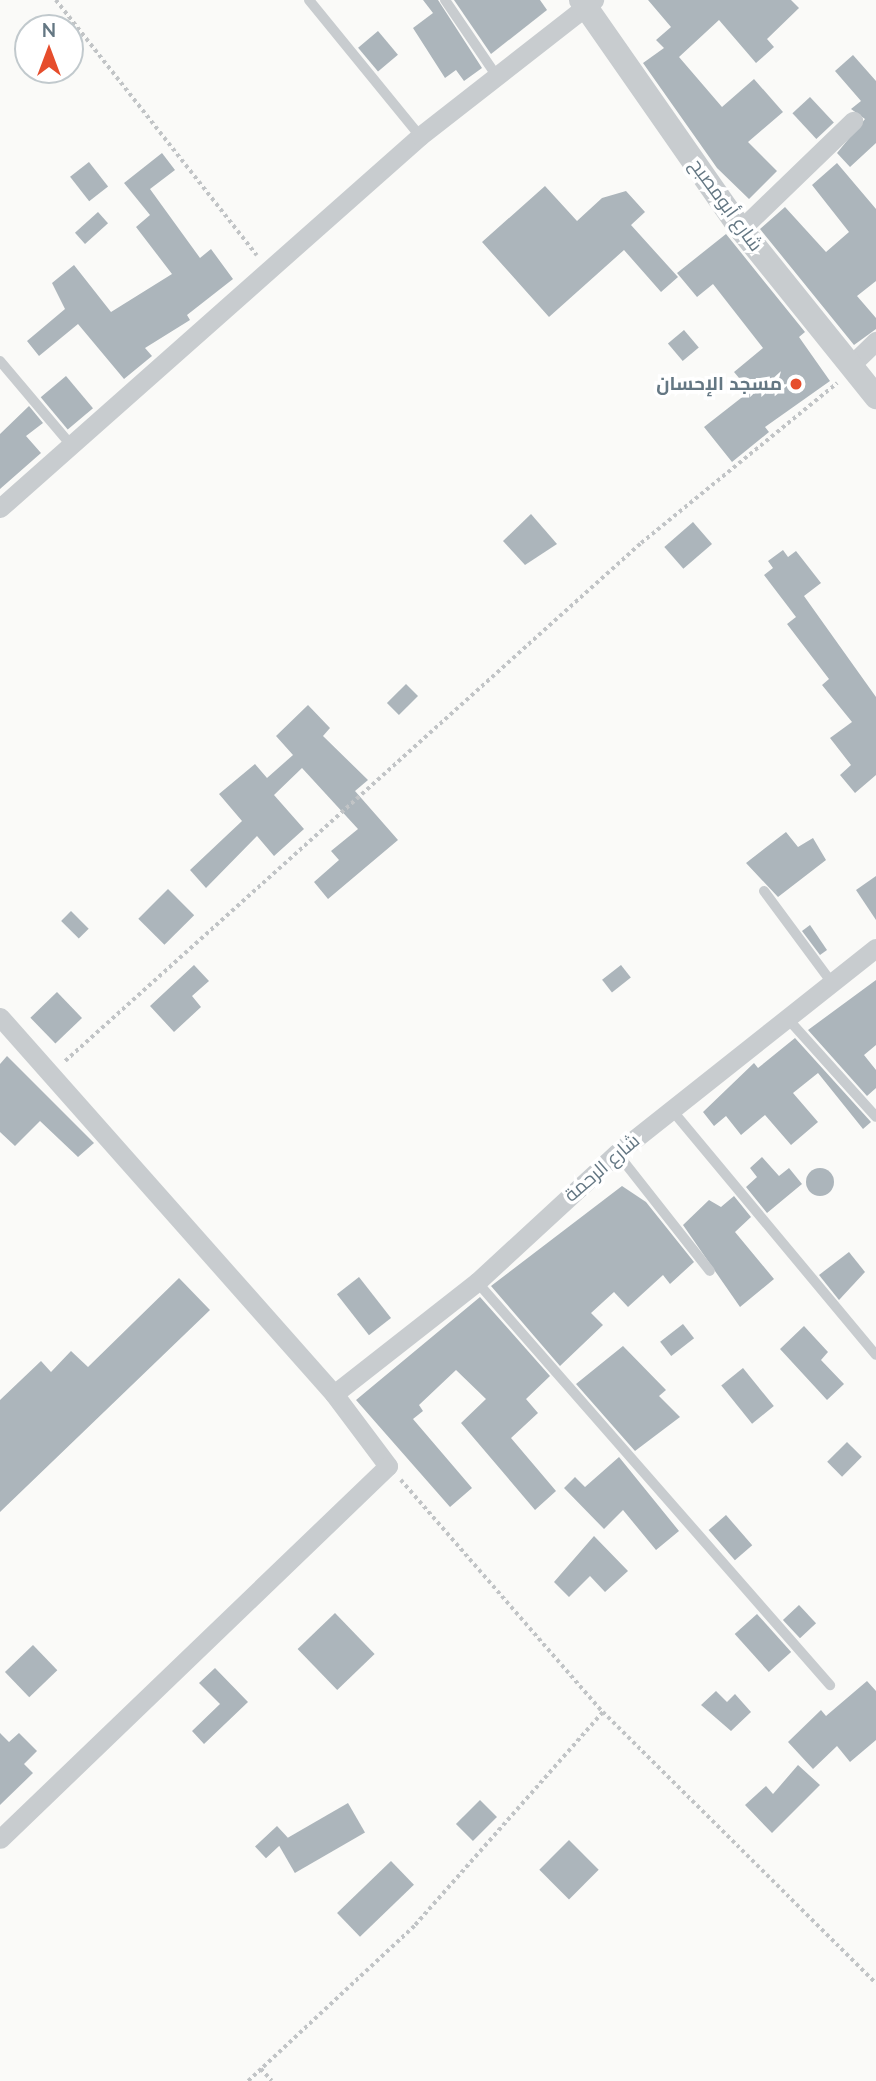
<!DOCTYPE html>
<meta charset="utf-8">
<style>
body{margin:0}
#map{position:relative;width:876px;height:2081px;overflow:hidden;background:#fafaf8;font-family:Mulish,Cairo,sans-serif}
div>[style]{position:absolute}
.building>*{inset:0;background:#acb5bb;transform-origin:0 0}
.round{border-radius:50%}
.path>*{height:3.5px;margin-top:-1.75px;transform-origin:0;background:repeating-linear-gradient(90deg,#c1c4c6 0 3.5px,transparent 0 7px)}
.service>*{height:10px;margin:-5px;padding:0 5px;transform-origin:5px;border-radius:5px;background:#c8cccf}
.minor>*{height:19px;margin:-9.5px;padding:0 9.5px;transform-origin:9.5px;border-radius:9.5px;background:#c8cccf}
.tertiary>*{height:24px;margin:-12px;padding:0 12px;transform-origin:12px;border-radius:12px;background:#c8cccf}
.dots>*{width:19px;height:19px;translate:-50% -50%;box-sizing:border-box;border:4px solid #fff;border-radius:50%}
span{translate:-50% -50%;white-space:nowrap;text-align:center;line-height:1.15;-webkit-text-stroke:7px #fff;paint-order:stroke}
.street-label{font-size:19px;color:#647783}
.poi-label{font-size:19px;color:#647783;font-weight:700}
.right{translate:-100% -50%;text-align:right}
.north{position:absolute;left:14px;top:14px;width:70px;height:70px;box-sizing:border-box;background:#fff;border:2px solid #c1c9cd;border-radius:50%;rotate:0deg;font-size:19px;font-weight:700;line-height:28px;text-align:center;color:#647783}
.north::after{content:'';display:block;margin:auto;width:24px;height:32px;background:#e64d2c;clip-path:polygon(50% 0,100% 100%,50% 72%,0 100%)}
</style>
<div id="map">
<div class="building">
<i style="clip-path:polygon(423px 0,438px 0,482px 68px,464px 81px,456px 70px,445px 78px,413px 28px,433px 13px)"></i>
<i style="clip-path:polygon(454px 0,540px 0,547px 10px,491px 54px)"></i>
<i style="clip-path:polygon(648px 0,791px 0,799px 8px,767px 39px,774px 47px,756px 63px,719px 20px,679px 57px,722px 107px,754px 79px,783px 112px,748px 142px,777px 171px,749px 199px,717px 168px,643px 63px,664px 48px,656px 40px,671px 27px)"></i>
<i style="left:378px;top:31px;width:31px;height:26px;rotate:50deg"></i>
<i style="clip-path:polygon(853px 55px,876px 81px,876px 143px,850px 167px,837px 153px,865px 119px,851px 109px,861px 101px,835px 71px)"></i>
<i style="left:810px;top:97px;width:35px;height:24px;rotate:47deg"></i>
<i style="clip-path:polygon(162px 153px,175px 170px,150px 189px,200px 258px,211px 249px,233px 279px,187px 315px,190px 320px,145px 348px,152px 356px,124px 379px,78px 324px,39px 356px,27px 341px,65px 309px,52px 283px,74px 265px,111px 312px,172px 274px,136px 227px,150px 215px,124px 183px)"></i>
<i style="left:89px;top:162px;width:31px;height:24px;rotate:52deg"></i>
<i style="clip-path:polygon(837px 163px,876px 209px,876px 281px,857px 296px,876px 318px,876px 329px,854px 345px,760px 229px,785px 207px,826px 252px,849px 232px,812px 185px)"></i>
<i style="clip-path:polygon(545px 186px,577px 221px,602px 198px,626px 191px,645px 212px,631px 225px,678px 277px,661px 292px,624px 250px,549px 317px,482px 242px)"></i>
<i style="left:98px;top:212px;width:15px;height:31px;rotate:48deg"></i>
<i style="clip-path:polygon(726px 234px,805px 332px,799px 337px,830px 381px,765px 427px,769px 432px,732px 462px,704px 427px,750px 391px,734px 372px,763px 348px,713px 284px,697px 297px,677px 273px)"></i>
<i style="left:684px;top:330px;width:23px;height:21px;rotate:50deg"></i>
<i style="left:66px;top:376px;width:42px;height:33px;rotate:50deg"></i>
<i style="clip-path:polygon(29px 406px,43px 423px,26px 436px,41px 453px,0 489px,0 434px)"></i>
<i style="clip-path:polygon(531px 514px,557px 544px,525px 565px,503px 541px)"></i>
<i style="left:693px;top:522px;width:29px;height:38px;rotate:49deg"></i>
<i style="clip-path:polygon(783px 550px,788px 557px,796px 551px,821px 583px,804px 596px,876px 697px,876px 775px,855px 793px,840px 775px,851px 765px,830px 738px,852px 722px,822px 685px,829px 679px,787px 624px,796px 617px,764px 575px,773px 568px,768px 561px)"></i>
<i style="left:406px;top:684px;width:17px;height:27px;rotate:45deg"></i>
<i style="clip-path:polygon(308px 705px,330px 728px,323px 736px,368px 780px,355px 791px,398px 840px,328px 899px,314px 882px,339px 860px,331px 851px,358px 829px,302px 768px,274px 795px,304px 829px,274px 856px,257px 836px,206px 888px,190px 870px,242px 821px,219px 794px,255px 764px,267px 778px,293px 755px,276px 736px)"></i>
<i style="clip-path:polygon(786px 832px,798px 847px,813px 838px,826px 860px,778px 897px,746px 863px)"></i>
<i style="clip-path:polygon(876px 876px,876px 920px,856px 890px)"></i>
<i style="left:168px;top:889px;width:37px;height:42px;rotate:45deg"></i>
<i style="left:71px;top:911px;width:25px;height:14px;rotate:45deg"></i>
<i style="clip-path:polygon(810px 925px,827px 950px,820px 955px,802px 931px)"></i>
<i style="clip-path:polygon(194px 965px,209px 981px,192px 996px,201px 1007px,174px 1032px,150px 1006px)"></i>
<i style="left:621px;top:965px;width:16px;height:24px;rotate:52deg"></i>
<i style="clip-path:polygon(876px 980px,876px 1045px,864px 1055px,876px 1070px,876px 1088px,867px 1096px,808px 1030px)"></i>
<i style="left:57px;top:992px;width:36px;height:37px;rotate:46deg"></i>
<i style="clip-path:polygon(795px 1038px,871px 1122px,863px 1129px,818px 1073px,793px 1093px,818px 1122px,791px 1145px,765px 1115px,741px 1135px,726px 1116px,714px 1126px,703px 1112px,754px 1063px,758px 1068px)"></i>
<i style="clip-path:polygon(7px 1056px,94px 1143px,78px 1157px,40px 1121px,15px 1146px,0 1132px,0 1064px)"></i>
<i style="clip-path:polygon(762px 1157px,779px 1176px,789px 1168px,802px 1184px,767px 1213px,746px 1187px,757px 1177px,750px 1168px)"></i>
<i class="round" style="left:806px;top:1168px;width:28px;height:28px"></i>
<i style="clip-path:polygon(622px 1186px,646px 1202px,694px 1262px,670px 1284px,663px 1275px,628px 1307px,614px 1292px,591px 1313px,603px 1325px,560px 1366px,491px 1286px)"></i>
<i style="clip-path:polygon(734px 1196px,751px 1217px,735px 1232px,774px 1279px,740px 1307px,683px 1225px,709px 1200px,721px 1207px)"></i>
<i style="clip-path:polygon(849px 1252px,865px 1272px,839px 1300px,819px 1275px)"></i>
<i style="left:359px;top:1277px;width:52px;height:28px;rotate:52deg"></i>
<i style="clip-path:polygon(179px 1278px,210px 1310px,0 1512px,0 1400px,41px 1361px,51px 1372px,71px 1351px,88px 1367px)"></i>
<i style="clip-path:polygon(480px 1297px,550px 1376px,526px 1399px,538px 1413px,511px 1438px,556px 1491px,535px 1510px,461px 1423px,486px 1399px,456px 1370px,419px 1405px,423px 1411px,413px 1419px,472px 1488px,450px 1507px,356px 1400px)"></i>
<i style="left:683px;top:1324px;width:18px;height:29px;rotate:52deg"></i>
<i style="clip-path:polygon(804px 1326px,828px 1352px,821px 1360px,844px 1384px,827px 1400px,780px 1349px)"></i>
<i style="clip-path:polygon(623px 1346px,666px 1390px,659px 1396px,680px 1417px,635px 1451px,576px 1384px)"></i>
<i style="left:743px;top:1368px;width:49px;height:28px;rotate:51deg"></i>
<i style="left:847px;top:1442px;width:21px;height:28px;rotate:45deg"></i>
<i style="clip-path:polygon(619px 1457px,679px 1531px,656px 1550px,623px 1510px,604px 1529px,564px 1488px,575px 1477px,585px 1487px)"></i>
<i style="left:726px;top:1515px;width:40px;height:23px;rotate:49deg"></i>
<i style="clip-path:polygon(594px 1536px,628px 1571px,605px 1592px,590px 1576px,569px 1597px,554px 1582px)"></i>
<i style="left:799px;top:1605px;width:25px;height:22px;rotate:47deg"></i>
<i style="left:335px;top:1613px;width:57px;height:52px;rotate:46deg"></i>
<i style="left:757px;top:1614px;width:51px;height:30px;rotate:48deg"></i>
<i style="left:33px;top:1645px;width:35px;height:39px;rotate:46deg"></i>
<i style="clip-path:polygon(215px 1668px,248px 1702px,204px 1744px,192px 1731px,220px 1704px,199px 1683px)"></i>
<i style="clip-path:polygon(867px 1681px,876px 1691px,876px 1740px,850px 1762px,837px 1746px,813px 1769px,788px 1742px,821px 1710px,826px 1716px)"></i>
<i style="clip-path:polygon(716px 1691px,727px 1702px,735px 1694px,751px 1712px,731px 1731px,701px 1705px)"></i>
<i style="clip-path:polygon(0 1733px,9px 1742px,19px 1733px,37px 1751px,24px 1764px,33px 1773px,0 1805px)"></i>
<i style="clip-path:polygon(798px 1765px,820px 1785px,772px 1833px,745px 1805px,766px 1786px,773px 1794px)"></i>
<i style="left:480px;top:1800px;width:24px;height:34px;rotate:45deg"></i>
<i style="left:348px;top:1803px;width:34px;height:81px;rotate:60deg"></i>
<i style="left:277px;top:1826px;width:16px;height:30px;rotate:47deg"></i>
<i style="left:569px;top:1840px;width:42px;height:42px;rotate:45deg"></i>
<i style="left:391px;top:1861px;width:33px;height:75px;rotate:46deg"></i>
</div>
<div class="path">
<i style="left:56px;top:0;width:325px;rotate:51.8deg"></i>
<i style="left:65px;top:1061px;width:775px;rotate:-41.97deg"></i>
<i style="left:641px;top:543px;width:253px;rotate:-39.2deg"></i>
<i style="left:401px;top:1480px;width:308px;rotate:49deg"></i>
<i style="left:603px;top:1712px;width:385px;rotate:44.8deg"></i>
<i style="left:261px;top:2069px;width:16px;rotate:47deg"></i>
<i style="left:248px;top:2081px;width:229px;rotate:-43deg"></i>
<i style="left:415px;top:1925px;width:284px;rotate:-48.6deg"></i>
</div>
<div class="service">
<i style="left:309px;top:0;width:176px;rotate:50.8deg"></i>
<i style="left:445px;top:0;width:91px;rotate:55.8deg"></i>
<i style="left:0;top:361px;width:110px;rotate:49.8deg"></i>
<i style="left:764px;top:891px;width:114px;rotate:53.5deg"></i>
<i style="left:787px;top:1018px;width:133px;rotate:48deg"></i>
<i style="left:671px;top:1109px;width:320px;rotate:50.2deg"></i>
<i style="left:617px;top:1153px;width:150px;rotate:51.8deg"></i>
<i style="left:477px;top:1282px;width:536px;rotate:48.78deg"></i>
</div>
<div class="minor">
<i style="left:741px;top:229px;width:156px;rotate:-44deg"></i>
<i style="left:851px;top:365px;width:35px;rotate:-44deg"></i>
<i style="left:0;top:508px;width:561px;rotate:-41.53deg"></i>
<i style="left:420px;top:136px;width:221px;rotate:-38deg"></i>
<i style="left:0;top:1017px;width:504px;rotate:48.46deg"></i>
<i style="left:334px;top:1394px;width:90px;rotate:53.1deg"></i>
<i style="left:388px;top:1466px;width:538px;rotate:136.13deg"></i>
<i style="left:334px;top:1394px;width:182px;rotate:-38.1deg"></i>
<i style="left:477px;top:1282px;width:190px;rotate:-42.7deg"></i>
<i style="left:617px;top:1153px;width:330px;rotate:-38.4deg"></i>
</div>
<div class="tertiary">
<i style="left:581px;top:0;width:279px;rotate:55.1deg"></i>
<i style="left:741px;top:229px;width:216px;rotate:51.2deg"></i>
</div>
<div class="dots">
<i style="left:796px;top:384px;background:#e64d2c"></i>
</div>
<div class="street-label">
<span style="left:726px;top:205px;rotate:54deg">شارع أبومصبح</span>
<span style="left:602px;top:1168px;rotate:-41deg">شارع الرحمة</span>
</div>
<div class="poi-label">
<span class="right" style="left:782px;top:384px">مسجد الإحسان</span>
</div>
<div class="north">N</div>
</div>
